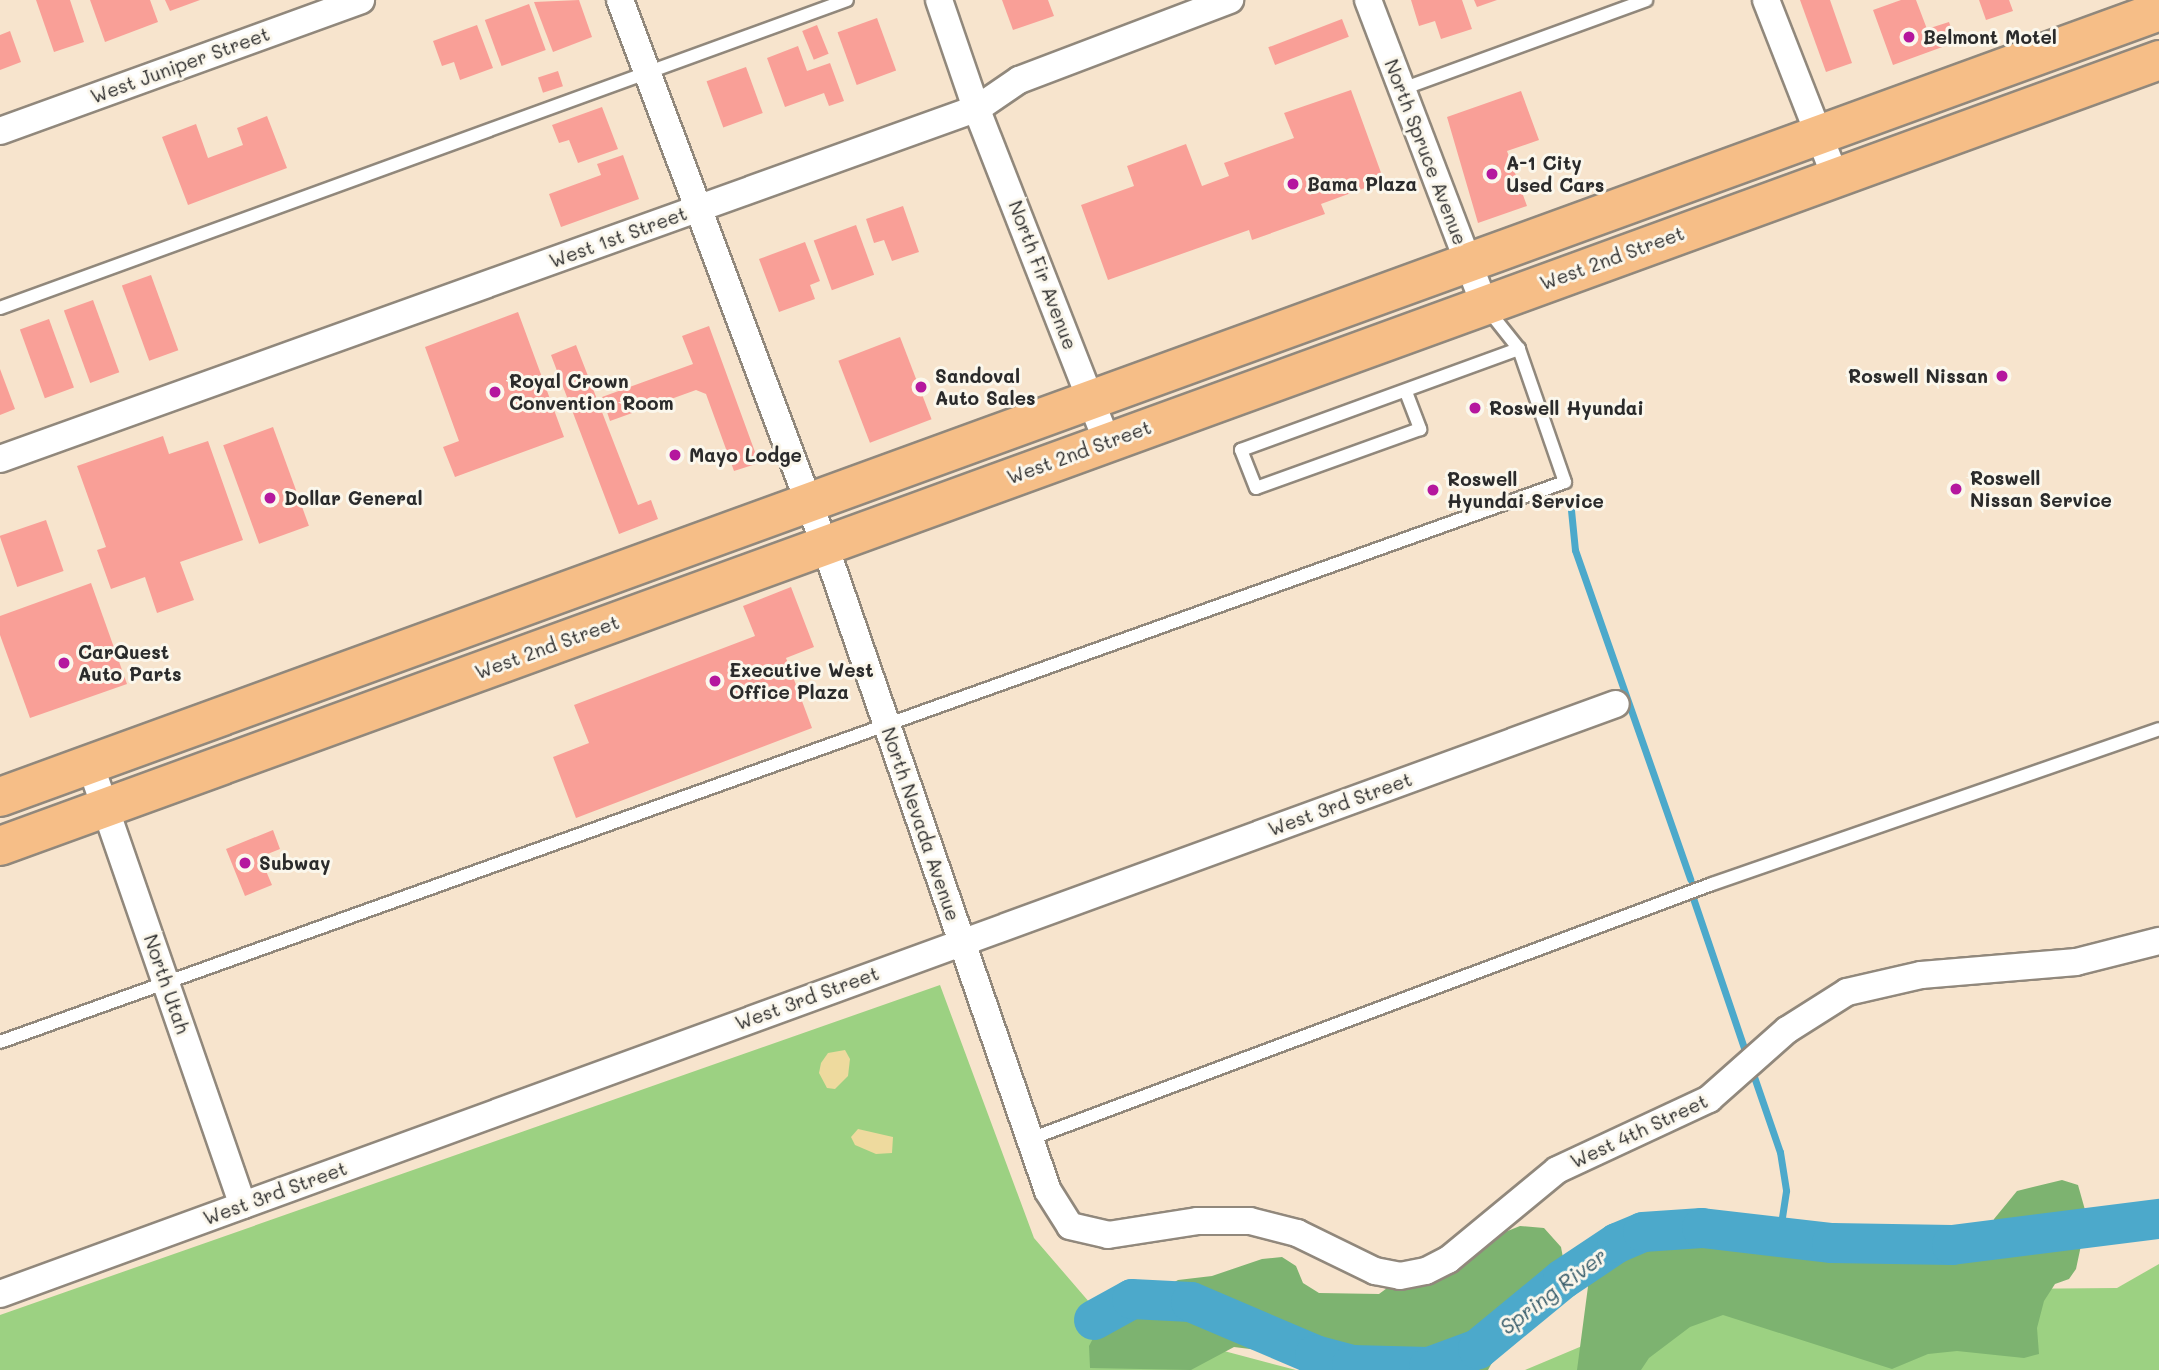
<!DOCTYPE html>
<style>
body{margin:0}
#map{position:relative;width:2159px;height:1370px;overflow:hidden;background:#f7e4cd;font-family:Mali,sans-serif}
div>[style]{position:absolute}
.green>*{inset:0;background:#9cd182}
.forest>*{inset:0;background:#7db370}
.sand>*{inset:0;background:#eeda9e}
.stream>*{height:7px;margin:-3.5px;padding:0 3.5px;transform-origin:3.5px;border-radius:3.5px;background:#4ca9cb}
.river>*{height:40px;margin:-20px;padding:0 20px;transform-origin:20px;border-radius:20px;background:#4ca9cb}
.building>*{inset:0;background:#f99f97;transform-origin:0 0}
.roads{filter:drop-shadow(2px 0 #91887c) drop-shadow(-2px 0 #91887c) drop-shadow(0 2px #91887c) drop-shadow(0 -2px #91887c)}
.lane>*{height:12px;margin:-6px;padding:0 6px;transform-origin:6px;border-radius:6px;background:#fff}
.street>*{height:26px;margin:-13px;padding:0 13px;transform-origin:13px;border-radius:13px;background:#fff}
.primary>*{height:38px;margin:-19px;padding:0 19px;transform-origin:19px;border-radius:19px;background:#f6be87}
.dots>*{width:19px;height:19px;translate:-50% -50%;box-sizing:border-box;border:4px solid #fbf7ec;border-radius:50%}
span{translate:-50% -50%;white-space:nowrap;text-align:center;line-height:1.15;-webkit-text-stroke:6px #fbf7ec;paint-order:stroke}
.poi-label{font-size:19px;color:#2b2b2b;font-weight:700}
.left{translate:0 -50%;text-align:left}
.right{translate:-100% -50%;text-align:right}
.street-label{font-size:19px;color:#2b2b2b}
.water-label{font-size:21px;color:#385d6b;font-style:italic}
</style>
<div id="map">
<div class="green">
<i style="clip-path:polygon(940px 985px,1034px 1238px,1090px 1303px,1224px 1351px,1296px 1370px,0 1370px,0 1315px)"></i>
<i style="clip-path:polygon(2159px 1264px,2159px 1370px,1525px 1370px,1713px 1291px,2117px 1288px)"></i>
</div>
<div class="forest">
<i style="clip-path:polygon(2062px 1180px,2078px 1185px,2087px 1217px,2076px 1269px,2069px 1279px,2055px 1284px,2044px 1301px,2037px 1328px,2039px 1354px,2024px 1358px,1957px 1351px,1928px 1354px,1892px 1369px,1723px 1315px,1690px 1327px,1649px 1358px,1641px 1370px,1577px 1370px,1589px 1279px,1598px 1260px,1622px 1235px,1645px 1221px,1675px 1215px,1717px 1219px,1753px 1246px,1780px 1256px,1839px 1252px,1948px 1257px,1986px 1250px,1994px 1219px,2017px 1191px)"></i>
<i style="clip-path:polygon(1520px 1226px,1544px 1228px,1561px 1247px,1564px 1263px,1528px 1297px,1488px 1370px,1325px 1370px,1283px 1353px,1234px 1347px,1191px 1370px,1090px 1368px,1089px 1346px,1097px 1331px,1113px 1320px,1153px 1306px,1164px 1288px,1178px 1280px,1212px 1276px,1262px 1259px,1282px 1257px,1296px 1266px,1303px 1283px,1319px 1293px,1379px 1294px,1413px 1269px)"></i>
</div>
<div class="sand">
<i style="clip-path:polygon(845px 1050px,850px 1059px,848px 1076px,835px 1089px,827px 1088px,819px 1073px,821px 1063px,828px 1053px)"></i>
<i style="clip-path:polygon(858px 1129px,893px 1137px,892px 1153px,876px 1154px,855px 1145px,851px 1137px)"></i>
</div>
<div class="stream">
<i style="left:1570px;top:500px;width:50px;rotate:84.3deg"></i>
<i style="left:1575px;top:550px;width:349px;rotate:70.7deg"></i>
<i style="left:1693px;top:898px;width:168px;rotate:71.2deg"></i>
<i style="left:1751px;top:1068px;width:89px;rotate:71deg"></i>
<i style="left:1780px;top:1152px;width:39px;rotate:81deg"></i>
<i style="left:1786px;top:1191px;width:47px;rotate:98.7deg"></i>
</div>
<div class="river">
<i style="left:1094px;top:1320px;width:43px;rotate:-28.9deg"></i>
<i style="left:1132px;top:1299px;width:59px;rotate:2.9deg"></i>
<i style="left:1191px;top:1302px;width:135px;rotate:23.1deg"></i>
<i style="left:1315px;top:1355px;width:38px;rotate:15deg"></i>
<i style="left:1352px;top:1365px;width:77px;rotate:1.5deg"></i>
<i style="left:1429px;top:1367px;width:52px;rotate:-20.2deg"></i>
<i style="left:1478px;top:1349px;width:110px;rotate:-39.5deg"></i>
<i style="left:1563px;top:1279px;width:65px;rotate:-33.7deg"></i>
<i style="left:1617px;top:1243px;width:28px;rotate:-23deg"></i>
<i style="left:1643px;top:1232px;width:59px;rotate:-3.9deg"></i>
<i style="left:1702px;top:1228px;width:131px;rotate:6.6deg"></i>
<i style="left:1832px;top:1243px;width:120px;rotate:1deg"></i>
<i style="left:1952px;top:1245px;width:209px;rotate:-7.2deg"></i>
</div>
<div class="building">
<i style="clip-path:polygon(36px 0,70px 0,84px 42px,54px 52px)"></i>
<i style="clip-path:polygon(90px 0,150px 0,158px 22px,105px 42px)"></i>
<i style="clip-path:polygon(165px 0,200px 0,170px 11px)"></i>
<i style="clip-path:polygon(579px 0,592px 37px,553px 52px,534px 2px)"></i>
<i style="clip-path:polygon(1002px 0,1048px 0,1054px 16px,1013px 30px)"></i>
<i style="clip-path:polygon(1411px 0,1462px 0,1472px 29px,1441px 39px,1435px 21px,1419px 26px)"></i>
<i style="clip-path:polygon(1474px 0,1497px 0,1477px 7px)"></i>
<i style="clip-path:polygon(1800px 0,1830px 0,1852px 63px,1826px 72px)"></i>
<i style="clip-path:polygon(1901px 0,1916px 0,1927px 29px,1949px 22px,1956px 42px,1893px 65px,1873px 10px)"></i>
<i style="clip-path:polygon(1979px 0,2009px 0,2013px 11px,1986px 20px)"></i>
<i style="left:529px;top:4px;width:49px;height:47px;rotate:70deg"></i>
<i style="left:877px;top:18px;width:56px;height:42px;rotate:70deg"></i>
<i style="left:1342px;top:19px;width:19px;height:79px;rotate:69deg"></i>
<i style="clip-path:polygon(477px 25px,493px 68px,460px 80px,454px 62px,442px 66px,433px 41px)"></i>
<i style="left:817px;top:25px;width:31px;height:16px;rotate:68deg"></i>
<i style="clip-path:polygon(10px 31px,21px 62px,0 70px,0 35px)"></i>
<i style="clip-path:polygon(798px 46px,807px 71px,830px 63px,844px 101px,829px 106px,824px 93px,785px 107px,767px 58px)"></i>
<i style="left:746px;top:67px;width:49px;height:42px;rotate:70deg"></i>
<i style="left:558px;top:71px;width:16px;height:21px;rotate:72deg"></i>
<i style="clip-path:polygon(1351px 90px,1384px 181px,1321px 204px,1325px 214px,1252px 240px,1249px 230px,1108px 280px,1081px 205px,1134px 186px,1127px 166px,1186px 144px,1202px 186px,1229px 176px,1224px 163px,1294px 138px,1284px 113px)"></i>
<i style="clip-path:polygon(1521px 91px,1539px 140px,1507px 151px,1527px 206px,1478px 223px,1447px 117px)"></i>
<i style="clip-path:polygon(602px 107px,618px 149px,578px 163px,569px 140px,559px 143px,552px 125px)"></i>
<i style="clip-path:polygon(267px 116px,287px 168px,188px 205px,162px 137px,196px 124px,208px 158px,243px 145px,237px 128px)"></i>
<i style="clip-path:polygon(623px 155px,639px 199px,561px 227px,549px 194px,601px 175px,597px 164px)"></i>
<i style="clip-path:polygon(903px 206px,919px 252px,892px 261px,884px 240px,874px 243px,866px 219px)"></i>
<i style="left:856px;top:225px;width:53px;height:45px;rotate:70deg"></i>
<i style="clip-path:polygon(805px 242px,820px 281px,810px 285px,815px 299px,779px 312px,759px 259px)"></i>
<i style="left:151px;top:275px;width:80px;height:31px;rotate:70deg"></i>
<i style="left:93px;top:300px;width:77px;height:31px;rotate:70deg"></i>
<i style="clip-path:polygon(518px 312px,564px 437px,455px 477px,443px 447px,459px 441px,425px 347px)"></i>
<i style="left:49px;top:319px;width:73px;height:31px;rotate:70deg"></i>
<i style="clip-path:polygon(709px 326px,759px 463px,734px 471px,706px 394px,696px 390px,610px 421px,602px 397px,693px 364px,682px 336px)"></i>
<i style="left:900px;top:337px;width:88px;height:66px;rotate:69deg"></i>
<i style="clip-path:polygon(576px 345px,638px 505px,651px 500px,658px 519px,619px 534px,551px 355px)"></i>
<i style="clip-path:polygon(0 369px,15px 409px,0 415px)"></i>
<i style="left:273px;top:427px;width:105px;height:53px;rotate:70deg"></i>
<i style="clip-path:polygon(163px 436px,169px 454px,208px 441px,243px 540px,180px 562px,194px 600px,157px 613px,145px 577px,111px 589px,97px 550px,106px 547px,77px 466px)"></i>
<i style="left:46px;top:520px;width:54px;height:49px;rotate:71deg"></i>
<i style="clip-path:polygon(91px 583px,127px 684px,30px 718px,0 635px,0 616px)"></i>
<i style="clip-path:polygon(791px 587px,814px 647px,786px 658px,812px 728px,576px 818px,553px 757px,589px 743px,574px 705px,755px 636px,743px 606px)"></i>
<i style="clip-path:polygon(273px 830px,280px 849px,260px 857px,272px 885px,245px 896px,226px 849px)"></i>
</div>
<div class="roads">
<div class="lane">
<i style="left:1402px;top:89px;width:260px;rotate:-20deg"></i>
<i style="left:0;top:308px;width:901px;rotate:-19.98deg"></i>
<i style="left:1406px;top:392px;width:40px;rotate:69deg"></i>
<i style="left:1420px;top:429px;width:174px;rotate:160.2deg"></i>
<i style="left:1256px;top:488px;width:41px;rotate:-111.5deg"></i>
<i style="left:1241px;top:450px;width:296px;rotate:-20deg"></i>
<i style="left:1519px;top:349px;width:50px;rotate:-128.5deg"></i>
<i style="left:0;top:1042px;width:1662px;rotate:-19.69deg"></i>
<i style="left:1565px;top:482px;width:141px;rotate:-109.1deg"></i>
<i style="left:1030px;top:1139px;width:728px;rotate:-20.5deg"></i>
<i style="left:1712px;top:884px;width:473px;rotate:-19.1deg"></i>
</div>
<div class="street">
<i style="left:620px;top:0;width:583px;rotate:69.42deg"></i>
<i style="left:825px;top:546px;width:682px;rotate:70.93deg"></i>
<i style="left:1048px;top:1191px;width:41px;rotate:57.8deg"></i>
<i style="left:1070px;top:1226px;width:39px;rotate:13deg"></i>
<i style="left:1108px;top:1235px;width:90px;rotate:-8.9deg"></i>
<i style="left:1197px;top:1221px;width:53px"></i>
<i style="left:1250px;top:1221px;width:49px;rotate:14.3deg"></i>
<i style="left:1297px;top:1233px;width:87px;rotate:26deg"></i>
<i style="left:1375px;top:1271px;width:25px;rotate:11deg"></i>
<i style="left:1400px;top:1276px;width:26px;rotate:-11deg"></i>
<i style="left:1426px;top:1271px;width:25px;rotate:-27deg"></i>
<i style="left:1448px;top:1260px;width:141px;rotate:-39.5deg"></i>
<i style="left:1557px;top:1170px;width:168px;rotate:-25deg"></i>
<i style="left:1709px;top:1099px;width:104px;rotate:-41.5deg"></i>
<i style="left:1787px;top:1030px;width:71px;rotate:-32.3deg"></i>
<i style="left:1847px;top:992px;width:76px;rotate:-12.9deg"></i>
<i style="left:1921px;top:975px;width:156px;rotate:-4.8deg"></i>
<i style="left:2076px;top:962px;width:86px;rotate:-14.2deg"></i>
<i style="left:939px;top:0;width:111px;rotate:71.1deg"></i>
<i style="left:975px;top:105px;width:361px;rotate:68.6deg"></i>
<i style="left:1368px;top:0;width:325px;rotate:69.1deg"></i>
<i style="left:1766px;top:0;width:189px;rotate:68.6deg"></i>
<i style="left:0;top:131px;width:384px;rotate:-19.9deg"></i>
<i style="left:0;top:459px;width:1039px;rotate:-19.74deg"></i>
<i style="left:978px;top:108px;width:50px;rotate:-34.3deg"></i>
<i style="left:1019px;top:80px;width:226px;rotate:-20.8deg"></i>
<i style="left:90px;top:764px;width:467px;rotate:70.9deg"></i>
<i style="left:0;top:1294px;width:1720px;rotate:-20.06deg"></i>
</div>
<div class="primary">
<i style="left:0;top:797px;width:2298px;rotate:-20deg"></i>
<i style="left:0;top:846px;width:2298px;rotate:-20deg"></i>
</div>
</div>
<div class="dots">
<i style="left:1909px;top:37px;background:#b5179e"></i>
<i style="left:1492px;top:174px;background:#b5179e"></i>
<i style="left:1293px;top:184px;background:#b5179e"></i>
<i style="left:2002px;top:376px;background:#b5179e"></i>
<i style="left:921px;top:387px;background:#b5179e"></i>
<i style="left:495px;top:392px;background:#b5179e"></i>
<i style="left:1475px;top:408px;background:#b5179e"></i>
<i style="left:675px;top:455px;background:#b5179e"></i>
<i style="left:1956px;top:489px;background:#b5179e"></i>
<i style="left:1433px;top:490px;background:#b5179e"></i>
<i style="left:270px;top:498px;background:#b5179e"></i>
<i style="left:64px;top:663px;background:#b5179e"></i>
<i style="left:715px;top:681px;background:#b5179e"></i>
<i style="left:245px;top:863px;background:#b5179e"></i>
</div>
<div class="poi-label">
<span class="left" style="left:1923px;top:37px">Belmont Motel</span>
<span class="left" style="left:1506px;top:174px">A-1 City<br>Used Cars</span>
<span class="left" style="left:1307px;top:184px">Bama Plaza</span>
<span class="left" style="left:935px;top:387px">Sandoval<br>Auto Sales</span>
<span class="right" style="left:1988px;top:376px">Roswell Nissan</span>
<span class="left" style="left:509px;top:392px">Royal Crown<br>Convention Room</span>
<span class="left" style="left:1489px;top:408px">Roswell Hyundai</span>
<span class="left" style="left:689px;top:455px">Mayo Lodge</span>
<span class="left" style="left:1970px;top:489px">Roswell<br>Nissan Service</span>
<span class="left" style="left:1447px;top:490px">Roswell<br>Hyundai Service</span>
<span class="left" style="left:284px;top:498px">Dollar General</span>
<span class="left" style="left:78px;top:663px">CarQuest<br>Auto Parts</span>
<span class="left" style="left:729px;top:681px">Executive West<br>Office Plaza</span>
<span class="left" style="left:259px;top:863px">Subway</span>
</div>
<div class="street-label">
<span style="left:180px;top:65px;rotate:-20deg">West Juniper Street</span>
<span style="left:1426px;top:152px;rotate:69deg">North Spruce Avenue</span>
<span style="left:618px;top:237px;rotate:-20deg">West 1st Street</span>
<span style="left:1612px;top:258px;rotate:-20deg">West 2nd Street</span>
<span style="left:1043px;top:275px;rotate:69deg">North Fir Avenue</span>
<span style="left:1079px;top:452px;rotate:-20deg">West 2nd Street</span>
<span style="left:547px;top:647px;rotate:-20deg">West 2nd Street</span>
<span style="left:1340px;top:804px;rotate:-20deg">West 3rd Street</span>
<span style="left:921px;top:824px;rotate:71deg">North Nevada Avenue</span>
<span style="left:167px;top:984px;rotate:71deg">North Utah</span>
<span style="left:807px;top:998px;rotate:-20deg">West 3rd Street</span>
<span style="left:1639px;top:1131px;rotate:-25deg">West 4th Street</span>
<span style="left:275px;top:1193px;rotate:-20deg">West 3rd Street</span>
</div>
<div class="water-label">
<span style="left:1553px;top:1291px;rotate:-37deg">Spring River</span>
</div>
</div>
